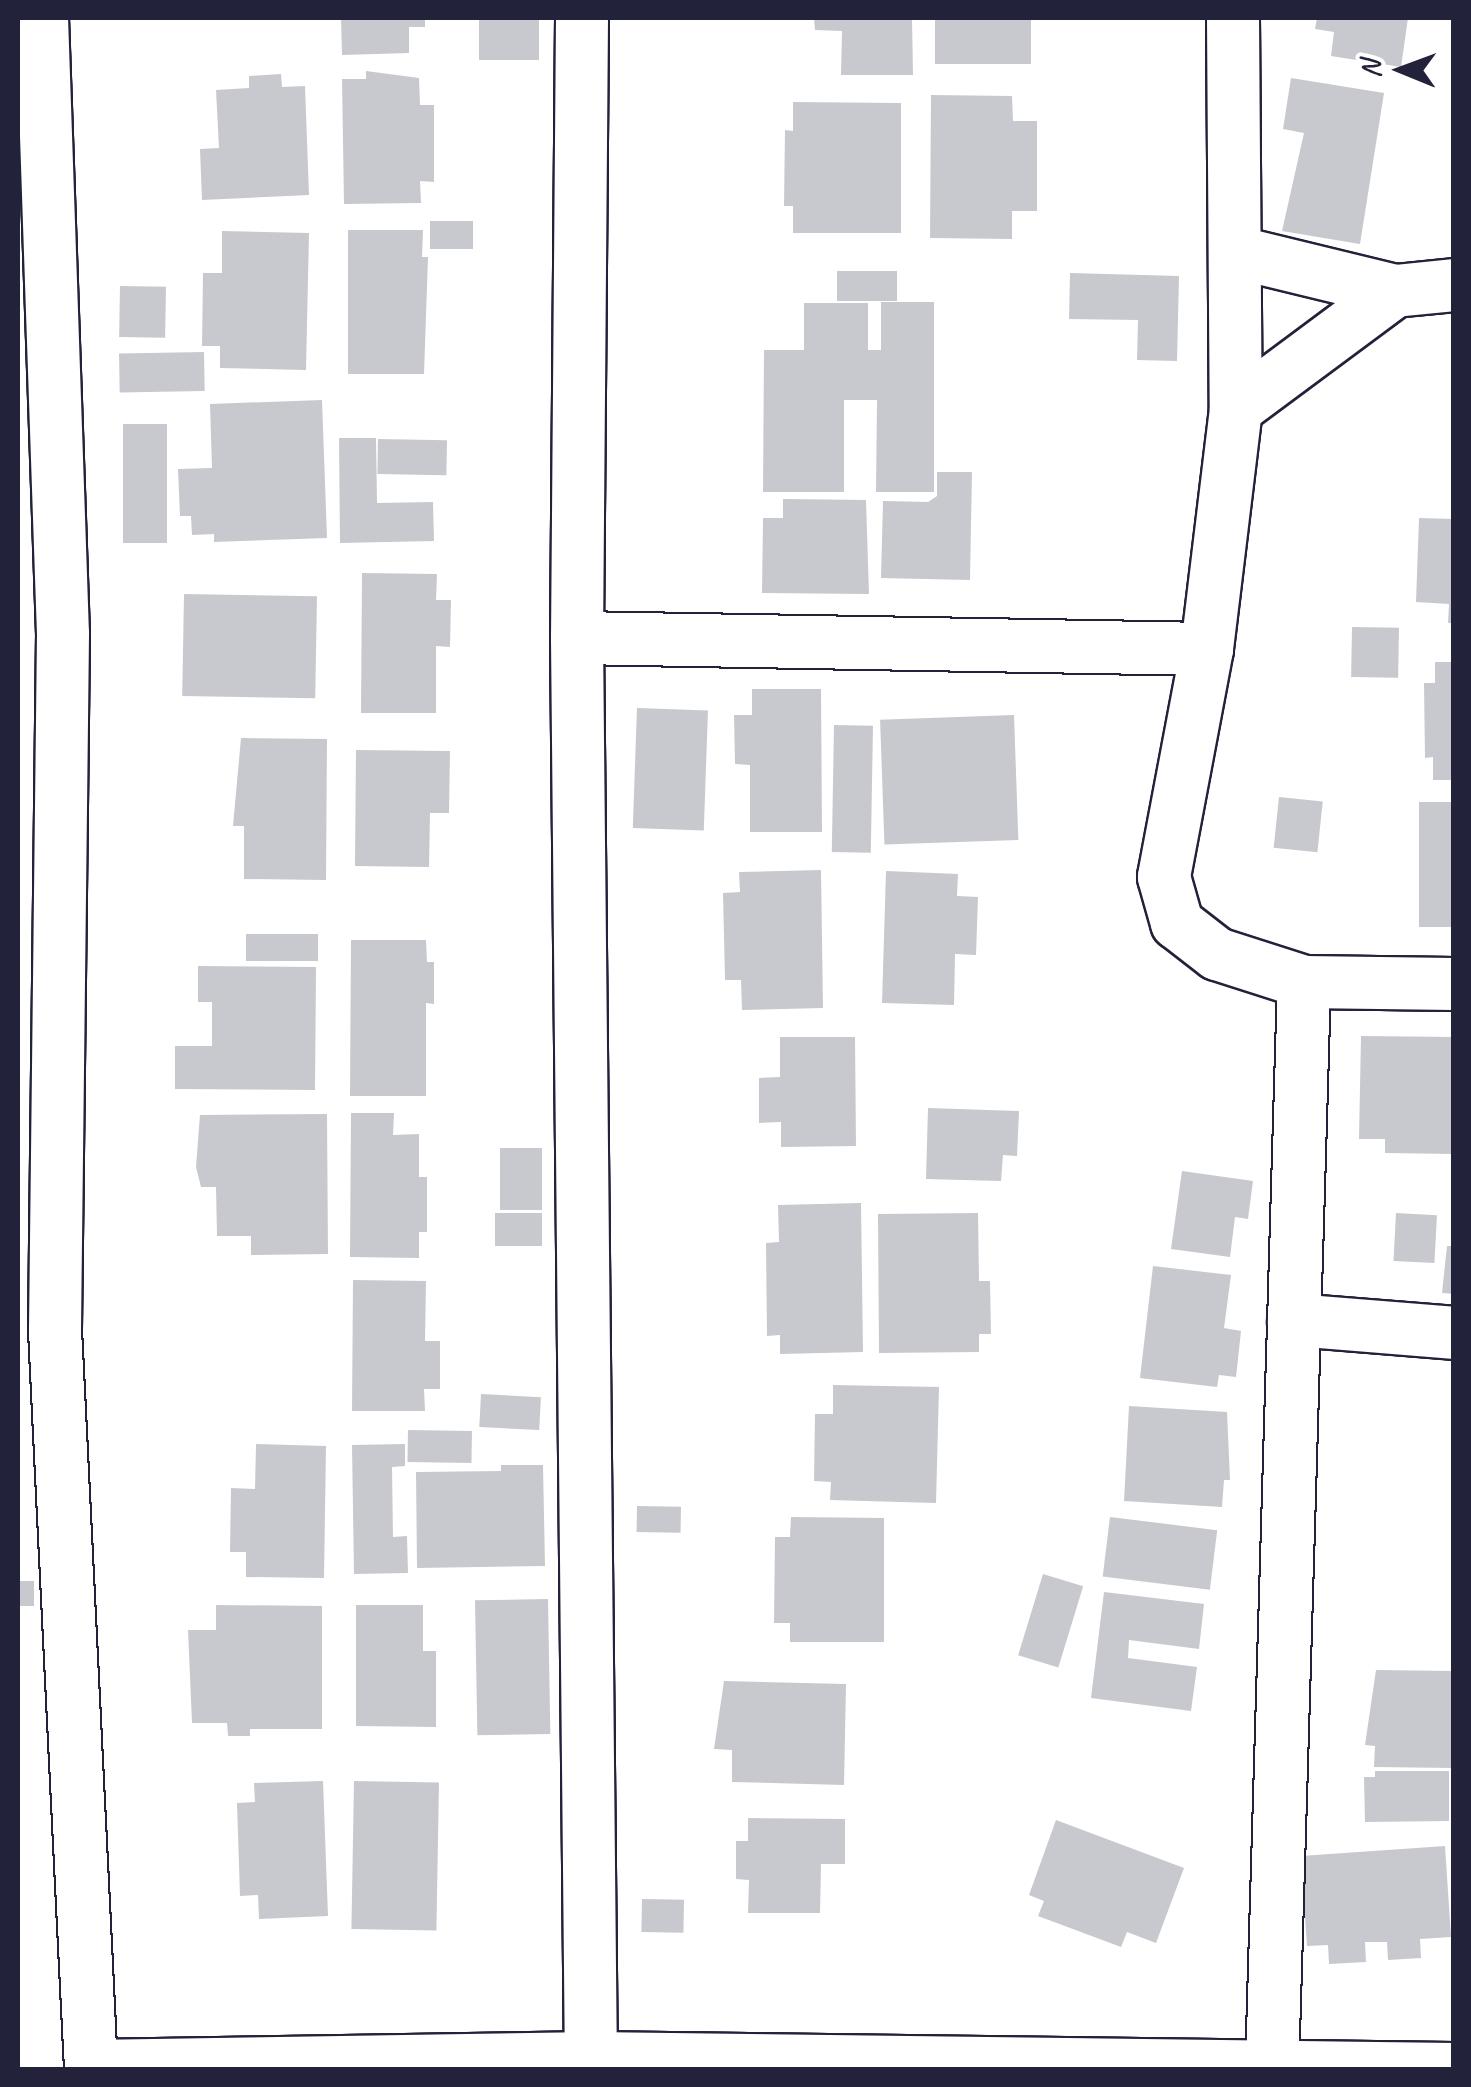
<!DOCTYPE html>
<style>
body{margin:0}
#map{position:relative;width:1471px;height:2087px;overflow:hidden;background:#fff;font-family:Caveat,sans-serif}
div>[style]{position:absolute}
.building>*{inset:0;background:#c8c8cf;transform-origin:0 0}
.roads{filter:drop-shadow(2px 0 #22223b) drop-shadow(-2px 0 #22223b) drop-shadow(0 2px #22223b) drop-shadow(0 -2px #22223b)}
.minor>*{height:52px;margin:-26px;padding:0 26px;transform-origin:26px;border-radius:26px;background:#fff}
span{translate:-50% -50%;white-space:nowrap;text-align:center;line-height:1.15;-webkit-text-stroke:8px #fff;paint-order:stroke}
.frame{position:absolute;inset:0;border:20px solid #22223b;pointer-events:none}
.north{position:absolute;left:1351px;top:20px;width:100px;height:100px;-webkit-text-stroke:8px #fff;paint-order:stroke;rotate:271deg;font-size:28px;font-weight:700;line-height:40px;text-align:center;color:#22223b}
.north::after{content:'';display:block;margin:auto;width:35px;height:45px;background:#22223b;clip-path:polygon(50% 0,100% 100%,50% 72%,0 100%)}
</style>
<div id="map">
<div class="building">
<i style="clip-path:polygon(341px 18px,425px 18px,425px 27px,409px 27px,409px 53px,342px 55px)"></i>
<i style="left:479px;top:18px;width:60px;height:42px"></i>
<i style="clip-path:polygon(814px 18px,912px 18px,913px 75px,841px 75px,842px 31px,815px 30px)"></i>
<i style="left:935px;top:18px;width:96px;height:46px"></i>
<i style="clip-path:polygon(1317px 18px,1408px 18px,1401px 67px,1331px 56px,1334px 32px,1315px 29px)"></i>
<i style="clip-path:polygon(366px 71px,419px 78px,420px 105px,434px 105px,434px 182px,420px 181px,421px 203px,344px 204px,342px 79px,366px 79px)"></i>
<i style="clip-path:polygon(281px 74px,282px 87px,305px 86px,309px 195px,202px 200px,200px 149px,219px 148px,216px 90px,249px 88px,249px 76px)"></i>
<i style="clip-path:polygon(1291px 78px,1384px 93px,1360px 244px,1282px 231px,1304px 133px,1283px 129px)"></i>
<i style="clip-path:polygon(931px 95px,1012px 96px,1013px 121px,1037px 121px,1037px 211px,1012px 211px,1012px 239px,930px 238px)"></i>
<i style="clip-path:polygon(793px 102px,901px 103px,901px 233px,793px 233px,793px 206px,784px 206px,785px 130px,793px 131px)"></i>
<i style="left:430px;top:221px;width:43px;height:28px"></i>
<i style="clip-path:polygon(348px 230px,423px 230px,422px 257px,428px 257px,424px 374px,348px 374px)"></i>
<i style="clip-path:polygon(222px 231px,309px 233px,306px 370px,220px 368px,220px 346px,202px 346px,203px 273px,222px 273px)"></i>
<i style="left:837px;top:271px;width:60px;height:30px"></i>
<i style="clip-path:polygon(1070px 273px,1179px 276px,1177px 361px,1137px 360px,1138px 320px,1069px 319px)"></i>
<i style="left:120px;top:286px;width:46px;height:51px;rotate:1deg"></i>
<i style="clip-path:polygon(881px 302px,934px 302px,934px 492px,876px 492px,877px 400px,844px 400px,844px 492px,763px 492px,764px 350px,804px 350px,804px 303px,868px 303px,868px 350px,881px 350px)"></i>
<i style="left:204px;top:352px;width:39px;height:85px;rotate:89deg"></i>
<i style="clip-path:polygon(322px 400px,327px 538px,214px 542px,214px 534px,192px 535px,191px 516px,180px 516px,178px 469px,212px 468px,210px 404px)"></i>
<i style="left:123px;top:424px;width:44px;height:119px"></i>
<i style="clip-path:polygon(339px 438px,376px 438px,377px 503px,433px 502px,434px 541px,340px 543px)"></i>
<i style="left:378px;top:439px;width:69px;height:35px;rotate:1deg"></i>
<i style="clip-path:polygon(937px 472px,972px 472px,970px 580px,881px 578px,883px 501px,928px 502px,937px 496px)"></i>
<i style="clip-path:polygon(783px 499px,866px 500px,869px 594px,762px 593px,763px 518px,783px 518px)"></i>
<i style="clip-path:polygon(1419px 518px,1454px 519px,1454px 623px,1448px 623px,1449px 604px,1416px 602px)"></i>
<i style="clip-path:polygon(362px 573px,437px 574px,436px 600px,451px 600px,450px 647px,436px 646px,436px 713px,361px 713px)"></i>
<i style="left:184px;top:594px;width:133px;height:102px;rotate:1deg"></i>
<i style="left:1352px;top:627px;width:47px;height:50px;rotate:1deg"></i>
<i style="clip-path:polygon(1435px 662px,1454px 662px,1454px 780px,1433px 780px,1433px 757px,1425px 758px,1424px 683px,1435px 683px)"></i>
<i style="clip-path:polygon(752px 689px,821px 689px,822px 832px,750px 832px,750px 765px,735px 764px,734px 715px,752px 715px)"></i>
<i style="left:637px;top:708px;width:71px;height:120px;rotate:2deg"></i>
<i style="left:1014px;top:715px;width:125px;height:134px;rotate:88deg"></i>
<i style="left:834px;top:725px;width:39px;height:127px;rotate:1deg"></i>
<i style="clip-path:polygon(241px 738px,327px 739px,326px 880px,244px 879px,244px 826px,233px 826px)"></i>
<i style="clip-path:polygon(356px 750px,450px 751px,449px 813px,430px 813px,429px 867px,355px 866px)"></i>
<i style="left:1279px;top:797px;width:44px;height:51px;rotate:6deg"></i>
<i style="left:1419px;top:802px;width:35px;height:125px"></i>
<i style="clip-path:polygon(821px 870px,823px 1008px,742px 1010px,741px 980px,725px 980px,723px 893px,740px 892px,739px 872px)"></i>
<i style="clip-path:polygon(886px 871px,958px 874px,957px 896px,978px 897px,976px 955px,955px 954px,954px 1005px,882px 1003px)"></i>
<i style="left:246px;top:934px;width:72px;height:27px"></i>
<i style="clip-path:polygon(351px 940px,426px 940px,427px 962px,434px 962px,434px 1004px,426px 1003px,426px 1096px,350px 1096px)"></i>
<i style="clip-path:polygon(198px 966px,316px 967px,315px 1090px,175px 1089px,175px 1046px,212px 1046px,212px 1002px,198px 1002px)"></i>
<i style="clip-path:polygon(1361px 1036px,1454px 1037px,1454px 1154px,1385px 1153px,1385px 1139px,1359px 1139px)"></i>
<i style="clip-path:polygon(780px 1037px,855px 1037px,856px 1146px,781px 1147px,781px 1122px,759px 1123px,759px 1078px,780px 1077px)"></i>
<i style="clip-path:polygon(928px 1108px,1019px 1111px,1017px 1156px,1003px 1155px,1001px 1181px,926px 1179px)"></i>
<i style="clip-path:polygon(351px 1113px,394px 1113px,393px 1135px,419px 1134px,419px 1177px,427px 1177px,427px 1232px,419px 1232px,419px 1258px,350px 1257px)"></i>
<i style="clip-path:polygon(327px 1114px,328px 1254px,251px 1255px,251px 1236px,217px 1236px,216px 1187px,201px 1187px,196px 1167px,200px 1115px)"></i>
<i style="left:542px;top:1148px;width:62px;height:42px;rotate:90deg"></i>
<i style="clip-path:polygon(1182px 1171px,1253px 1181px,1248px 1219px,1235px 1217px,1230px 1257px,1171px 1249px)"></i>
<i style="clip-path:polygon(861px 1203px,863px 1352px,780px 1354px,780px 1335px,767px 1336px,766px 1243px,779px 1242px,778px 1205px)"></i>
<i style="left:495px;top:1213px;width:47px;height:33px"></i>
<i style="clip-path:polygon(978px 1213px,979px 1281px,990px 1281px,991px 1334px,979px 1334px,979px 1352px,879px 1353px,878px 1214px)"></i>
<i style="left:1396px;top:1213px;width:41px;height:48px;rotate:3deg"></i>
<i style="clip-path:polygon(1447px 1246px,1454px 1246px,1454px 1294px,1442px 1293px)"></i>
<i style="clip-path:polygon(1153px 1266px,1231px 1275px,1224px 1328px,1241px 1331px,1236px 1377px,1219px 1375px,1217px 1387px,1140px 1378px)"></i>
<i style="clip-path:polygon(353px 1280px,426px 1281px,425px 1341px,440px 1341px,440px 1389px,424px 1389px,425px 1411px,352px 1411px)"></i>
<i style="clip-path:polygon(833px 1385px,939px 1387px,936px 1503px,830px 1500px,831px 1482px,814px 1481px,815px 1414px,833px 1414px)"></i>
<i style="left:481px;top:1394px;width:60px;height:33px;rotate:3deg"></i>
<i style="clip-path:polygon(1129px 1406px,1227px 1412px,1230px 1480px,1224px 1480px,1222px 1507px,1124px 1501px)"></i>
<i style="left:408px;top:1430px;width:64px;height:32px;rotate:1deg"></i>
<i style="clip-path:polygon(256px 1444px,326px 1446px,324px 1578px,246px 1577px,246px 1552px,230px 1552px,231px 1488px,255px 1489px)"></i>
<i style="clip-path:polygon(405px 1444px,405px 1466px,392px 1467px,393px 1537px,407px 1536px,408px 1573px,354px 1574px,352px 1445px)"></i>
<i style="clip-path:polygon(501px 1465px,543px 1465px,545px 1566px,417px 1568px,416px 1472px,501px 1471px)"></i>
<i style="left:637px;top:1506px;width:44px;height:26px;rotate:1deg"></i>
<i style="clip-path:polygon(791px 1517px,884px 1518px,884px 1642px,790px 1642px,790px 1623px,774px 1623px,775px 1537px,790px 1537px)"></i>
<i style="left:1110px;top:1517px;width:108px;height:60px;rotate:7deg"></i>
<i style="left:1043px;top:1574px;width:42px;height:85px;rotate:17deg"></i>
<i style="left:18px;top:1581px;width:16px;height:25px"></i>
<i style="clip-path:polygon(1104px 1592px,1204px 1604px,1199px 1649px,1129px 1640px,1128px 1658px,1197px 1667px,1191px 1711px,1091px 1698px)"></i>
<i style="left:548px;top:1599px;width:135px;height:73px;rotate:89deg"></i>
<i style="clip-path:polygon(216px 1605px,322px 1606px,322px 1729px,250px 1729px,250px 1736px,228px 1736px,227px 1723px,192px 1723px,188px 1630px,216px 1630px)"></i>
<i style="clip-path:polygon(356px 1605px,423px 1605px,423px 1651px,436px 1651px,436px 1727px,356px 1726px)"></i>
<i style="clip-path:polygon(1376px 1670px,1454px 1671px,1454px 1768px,1374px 1767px,1375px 1746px,1365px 1745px)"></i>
<i style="clip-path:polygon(724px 1681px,846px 1684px,844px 1785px,732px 1782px,732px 1750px,714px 1749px)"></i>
<i style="clip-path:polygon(1375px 1771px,1449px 1771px,1449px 1821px,1365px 1822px,1364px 1777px,1375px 1777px)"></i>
<i style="clip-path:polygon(323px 1781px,328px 1916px,259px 1919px,258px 1895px,240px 1896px,237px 1803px,255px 1802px,254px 1783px)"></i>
<i style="left:354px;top:1781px;width:85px;height:148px;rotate:1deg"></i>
<i style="clip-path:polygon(748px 1818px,845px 1819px,845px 1864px,821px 1864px,820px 1913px,748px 1913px,749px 1880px,736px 1879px,736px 1841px,748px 1841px)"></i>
<i style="clip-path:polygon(1056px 1820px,1184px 1868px,1156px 1943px,1127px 1932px,1121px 1947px,1038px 1916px,1044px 1901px,1029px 1895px)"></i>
<i style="clip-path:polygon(1445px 1846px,1451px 1937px,1420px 1939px,1421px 1958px,1388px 1960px,1387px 1942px,1365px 1942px,1366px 1962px,1329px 1964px,1328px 1945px,1307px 1946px,1301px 1856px)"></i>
<i style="left:642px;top:1899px;width:42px;height:33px;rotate:1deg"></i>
</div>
<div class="roads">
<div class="minor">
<i style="left:42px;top:18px;width:616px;rotate:88.05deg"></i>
<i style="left:63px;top:634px;width:696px;rotate:90.66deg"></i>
<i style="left:55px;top:1330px;width:741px;rotate:87.21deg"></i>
<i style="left:582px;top:18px;width:620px;rotate:90.46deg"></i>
<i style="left:577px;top:638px;width:1420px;rotate:89.44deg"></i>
<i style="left:1233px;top:18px;width:391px;rotate:89.6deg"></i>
<i style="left:1236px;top:409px;width:242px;rotate:96.9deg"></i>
<i style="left:1207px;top:649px;width:232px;rotate:100.7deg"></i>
<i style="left:1164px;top:877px;width:48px;rotate:74.2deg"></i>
<i style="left:1177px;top:923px;width:51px;rotate:37.8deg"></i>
<i style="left:1217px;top:954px;width:91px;rotate:17.8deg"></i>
<i style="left:1304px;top:982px;width:150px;rotate:0.8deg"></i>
<i style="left:1235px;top:252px;width:165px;rotate:13.7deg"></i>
<i style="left:1395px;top:291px;width:59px;rotate:-5.8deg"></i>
<i style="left:1236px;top:409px;width:198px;rotate:-36.6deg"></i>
<i style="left:577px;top:638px;width:630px;rotate:1deg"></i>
<i style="left:1294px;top:1320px;width:161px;rotate:4.6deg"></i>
<i style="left:91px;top:2066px;width:500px;rotate:-0.92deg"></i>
<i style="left:591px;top:2058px;width:863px;rotate:0.73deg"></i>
<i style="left:1272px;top:2069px;width:1087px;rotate:-88.31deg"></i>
</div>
</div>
<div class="frame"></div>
<div class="north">N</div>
</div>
